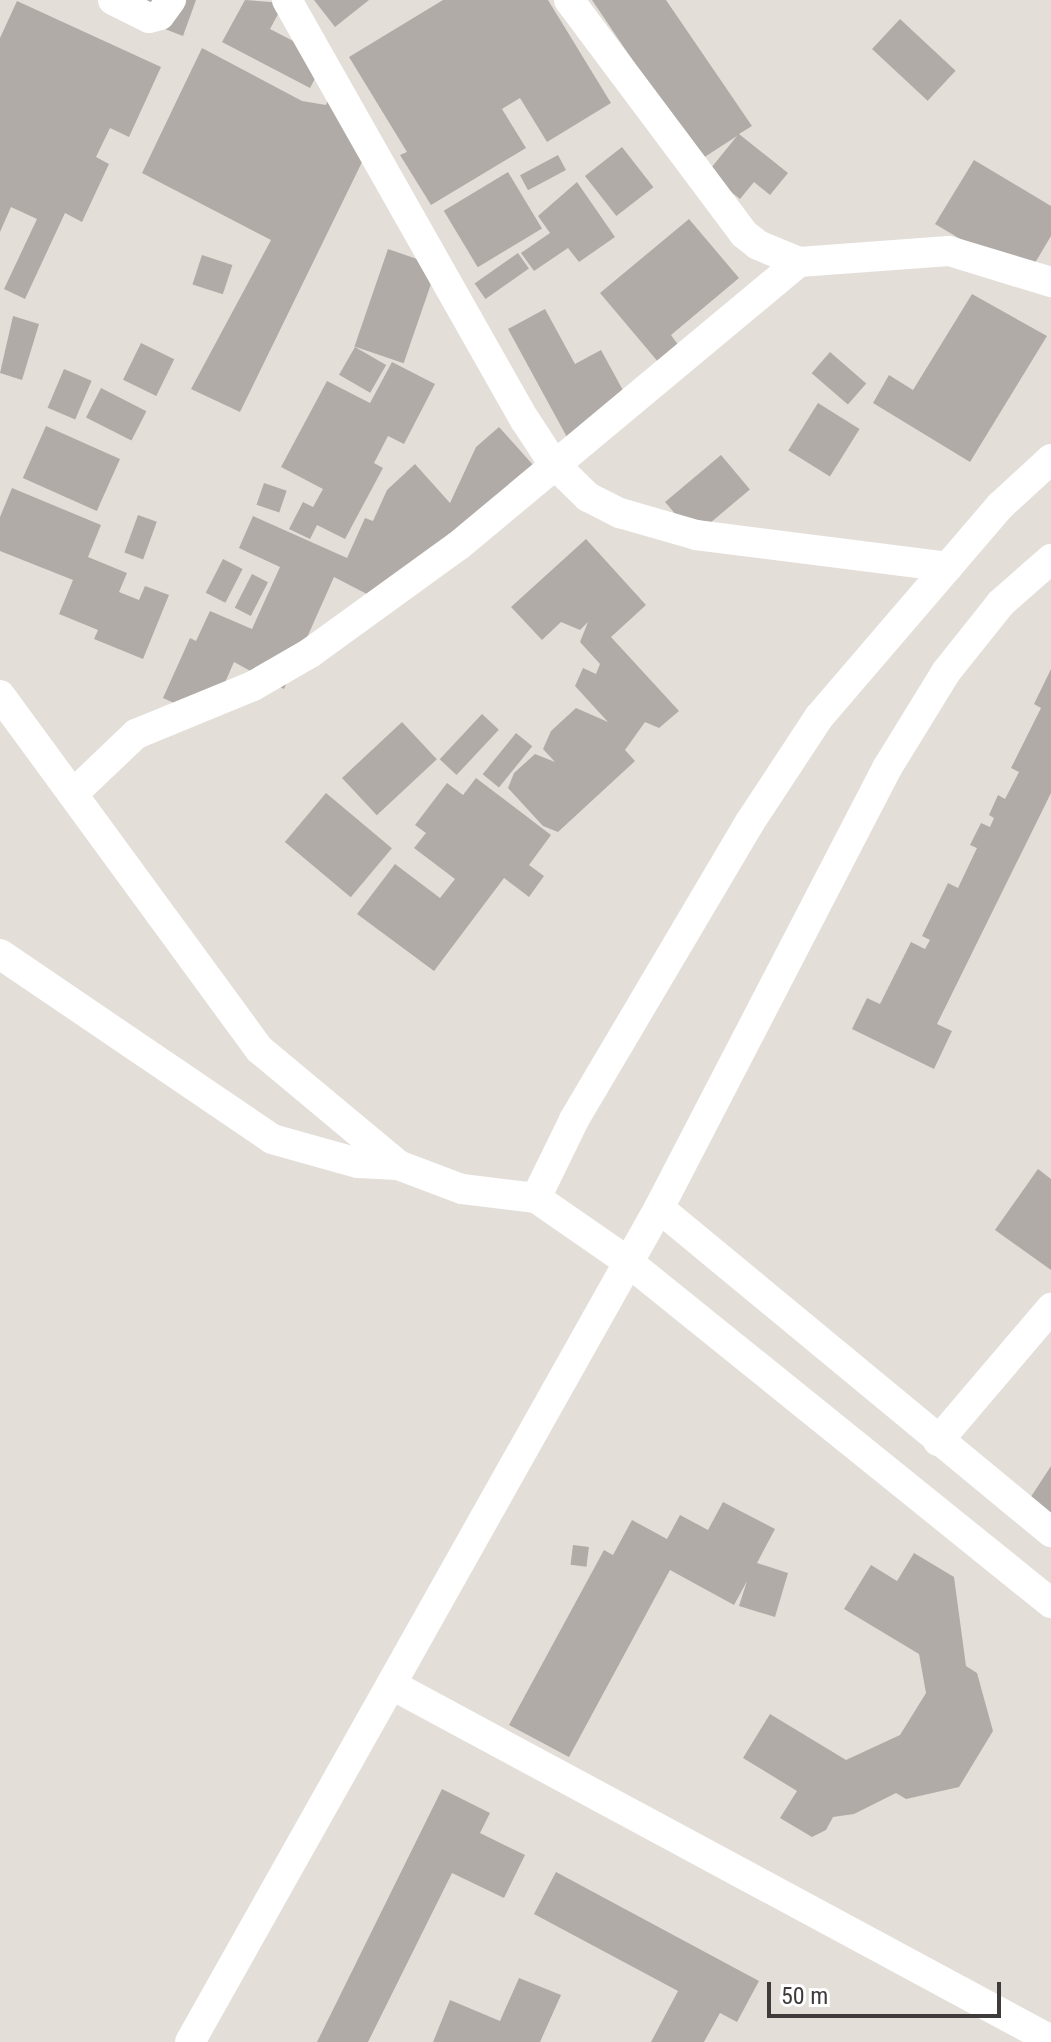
<!DOCTYPE html>
<style>
body{margin:0}
#map{position:relative;width:1051px;height:2042px;overflow:hidden;background:#e4ded9;font-family:"Roboto Condensed",sans-serif}
div>[style]{position:absolute}
.building>*{inset:0;background:#b1aba7;transform-origin:0 0}
.minor>*{height:30px;margin:-15px;padding:0 15px;transform-origin:15px;border-radius:15px;background:#fff}
span{translate:-50% -50%;white-space:nowrap;text-align:center;line-height:1.15;-webkit-text-stroke:6px #fff;paint-order:stroke}
.scale{position:absolute;left:767px;top:1982px;width:234px;height:36px;box-sizing:border-box;border:4px solid #3e3b3a;border-top:0;padding-left:10px;font-size:24px;line-height:28px;white-space:nowrap;color:#3e3b3a;-webkit-text-stroke:6px #fff;paint-order:stroke}
</style>
<div id="map">
<div class="building">
<i style="clip-path:polygon(122px 0,196px 0,183px 36px,131px 16px)"></i>
<i style="clip-path:polygon(245px 0,284px 3px,270px 29px,326px 58px,310px 88px,222px 42px)"></i>
<i style="clip-path:polygon(314px 0,369px 0,335px 27px)"></i>
<i style="clip-path:polygon(443px 0,548px 0,611px 103px,547px 142px,520px 98px,502px 109px,526px 148px,431px 205px,400px 155px,407px 152px,349px 57px)"></i>
<i style="clip-path:polygon(592px 0,666px 0,752px 126px,739px 134px,788px 173px,770px 195px,754px 182px,740px 199px,707px 173px,737px 136px,700px 160px)"></i>
<i style="clip-path:polygon(17px 1px,161px 67px,129px 137px,110px 128px,96px 157px,109px 164px,82px 222px,65px 213px,25px 299px,4px 289px,37px 219px,11px 207px,0 232px,0 38px)"></i>
<i style="left:900px;top:19px;width:76px;height:41px;rotate:43deg"></i>
<i style="clip-path:polygon(202px 48px,302px 101px,326px 105px,331px 92px,365px 156px,240px 412px,191px 389px,271px 240px,142px 173px)"></i>
<i style="left:622px;top:147px;width:51px;height:47px;rotate:52deg"></i>
<i style="left:558px;top:155px;width:17px;height:43px;rotate:62deg"></i>
<i style="clip-path:polygon(974px 160px,1051px 206px,1051px 236px,1026px 278px,935px 224px)"></i>
<i style="left:508px;top:172px;width:66px;height:75px;rotate:59deg"></i>
<i style="clip-path:polygon(577px 182px,615px 237px,579px 262px,568px 248px,534px 271px,521px 253px,550px 233px,538px 216px)"></i>
<i style="clip-path:polygon(689px 219px,739px 278px,671px 335px,679px 346px,659px 363px,600px 293px)"></i>
<i style="left:388px;top:249px;width:52px;height:103px;rotate:19deg"></i>
<i style="left:518px;top:253px;width:19px;height:53px;rotate:55deg"></i>
<i style="left:202px;top:255px;width:32px;height:31px;rotate:18deg"></i>
<i style="clip-path:polygon(972px 294px,1047px 336px,970px 462px,873px 403px,889px 375px,913px 390px)"></i>
<i style="clip-path:polygon(545px 309px,575px 364px,601px 350px,631px 405px,568px 439px,508px 329px)"></i>
<i style="clip-path:polygon(13px 316px,39px 324px,22px 380px,0 373px)"></i>
<i style="left:141px;top:343px;width:37px;height:41px;rotate:26deg"></i>
<i style="left:355px;top:347px;width:36px;height:32px;rotate:30deg"></i>
<i style="left:830px;top:352px;width:48px;height:28px;rotate:41deg"></i>
<i style="clip-path:polygon(392px 362px,435px 384px,404px 444px,388px 436px,374px 463px,383px 468px,345px 539px,317px 525px,310px 539px,289px 529px,303px 502px,313px 507px,323px 489px,281px 467px,327px 381px,370px 403px)"></i>
<i style="left:64px;top:369px;width:30px;height:42px;rotate:23deg"></i>
<i style="left:101px;top:388px;width:51px;height:33px;rotate:27deg"></i>
<i style="left:818px;top:403px;width:49px;height:56px;rotate:32deg"></i>
<i style="left:46px;top:426px;width:81px;height:57px;rotate:24deg"></i>
<i style="clip-path:polygon(499px 427px,542px 475px,392px 607px,334px 577px,284px 689px,234px 662px,209px 719px,163px 698px,190px 638px,196px 641px,210px 611px,252px 629px,280px 567px,239px 548px,253px 516px,347px 558px,365px 518px,373px 521px,387px 490px,415px 464px,450px 503px,476px 447px)"></i>
<i style="left:721px;top:455px;width:45px;height:73px;rotate:50deg"></i>
<i style="left:264px;top:483px;width:24px;height:23px;rotate:19deg"></i>
<i style="clip-path:polygon(12px 488px,101px 525px,88px 557px,127px 573px,119px 592px,139px 600px,145px 586px,169px 595px,143px 659px,94px 639px,98px 630px,59px 614px,73px 580px,0 551px,0 517px)"></i>
<i style="left:138px;top:515px;width:20px;height:40px;rotate:20deg"></i>
<i style="clip-path:polygon(586px 539px,646px 605px,611px 637px,679px 711px,659px 728px,645px 722px,625px 750px,635px 761px,558px 832px,543px 826px,508px 788px,514px 773px,535px 754px,555px 762px,543px 749px,551px 731px,576px 708px,608px 722px,575px 686px,583px 668px,596px 674px,600px 664px,580px 642px,588px 622px,580px 630px,561px 622px,542px 640px,511px 607px)"></i>
<i style="left:223px;top:559px;width:22px;height:38px;rotate:27deg"></i>
<i style="left:252px;top:574px;width:18px;height:38px;rotate:27deg"></i>
<i style="clip-path:polygon(1051px 669px,1051px 793px,937px 1024px,952px 1031px,934px 1069px,852px 1029px,867px 998px,880px 1004px,911px 942px,925px 949px,930px 940px,922px 936px,948px 883px,958px 888px,977px 848px,970px 845px,981px 823px,990px 827px,994px 818px,989px 815px,998px 795px,1005px 799px,1019px 772px,1011px 768px,1041px 708px,1034px 704px)"></i>
<i style="left:482px;top:714px;width:23px;height:62px;rotate:43deg"></i>
<i style="left:402px;top:722px;width:51px;height:82px;rotate:47deg"></i>
<i style="left:516px;top:733px;width:21px;height:53px;rotate:39deg"></i>
<i style="clip-path:polygon(476px 778px,551px 835px,529px 865px,544px 876px,529px 897px,504px 878px,434px 971px,357px 914px,395px 864px,440px 898px,455px 879px,414px 848px,426px 833px,415px 825px,447px 783px,463px 795px)"></i>
<i style="left:326px;top:793px;width:86px;height:64px;rotate:40deg"></i>
<i style="clip-path:polygon(1038px 1169px,1051px 1179px,1051px 1270px,995px 1230px)"></i>
<i style="clip-path:polygon(1051px 1466px,1051px 1527px,1023px 1509px)"></i>
<i style="clip-path:polygon(723px 1502px,775px 1529px,757px 1563px,788px 1573px,775px 1617px,739px 1606px,747px 1581px,734px 1605px,670px 1570px,569px 1757px,509px 1725px,604px 1550px,613px 1555px,632px 1520px,667px 1539px,680px 1515px,708px 1530px)"></i>
<i style="left:573px;top:1545px;width:16px;height:20px;rotate:7deg"></i>
<i style="clip-path:polygon(914px 1553px,954px 1577px,966px 1666px,977px 1673px,993px 1731px,959px 1787px,906px 1799px,896px 1793px,854px 1814px,833px 1817px,826px 1830px,812px 1837px,780px 1818px,797px 1791px,743px 1758px,770px 1714px,846px 1760px,900px 1735px,926px 1693px,919px 1654px,844px 1609px,871px 1565px,897px 1581px)"></i>
<i style="clip-path:polygon(442px 1789px,490px 1813px,480px 1833px,525px 1855px,504px 1898px,452px 1873px,368px 2042px,317px 2042px)"></i>
<i style="clip-path:polygon(556px 1872px,759px 1981px,737px 2022px,720px 2013px,704px 2042px,651px 2042px,678px 1991px,534px 1914px)"></i>
<i style="clip-path:polygon(519px 1978px,561px 1995px,540px 2042px,433px 2042px,450px 2000px,500px 2021px)"></i>
</div>
<div class="minor">
<i style="left:113px;top:0;width:40px;rotate:26.6deg"></i>
<i style="left:149px;top:18px;width:11px;rotate:-15deg"></i>
<i style="left:160px;top:15px;width:19px;rotate:-54deg"></i>
<i style="left:287px;top:0;width:483px;rotate:60.5deg"></i>
<i style="left:525px;top:420px;width:51px;rotate:56.9deg"></i>
<i style="left:553px;top:463px;width:49px;rotate:44.2deg"></i>
<i style="left:588px;top:497px;width:36px;rotate:27deg"></i>
<i style="left:620px;top:513px;width:79px;rotate:16.1deg"></i>
<i style="left:696px;top:535px;width:254px;rotate:7.2deg"></i>
<i style="left:569px;top:0;width:292px;rotate:53.2deg"></i>
<i style="left:744px;top:234px;width:18px;rotate:38deg"></i>
<i style="left:758px;top:245px;width:44px;rotate:22.5deg"></i>
<i style="left:799px;top:262px;width:150px;rotate:-4.2deg"></i>
<i style="left:949px;top:251px;width:107px;rotate:16.9deg"></i>
<i style="left:1051px;top:459px;width:69px;rotate:137.3deg"></i>
<i style="left:1000px;top:506px;width:278px;rotate:130.6deg"></i>
<i style="left:819px;top:717px;width:126px;rotate:123.3deg"></i>
<i style="left:750px;top:822px;width:346px;rotate:120.6deg"></i>
<i style="left:574px;top:1120px;width:87px;rotate:116deg"></i>
<i style="left:536px;top:1198px;width:111px;rotate:34.7deg"></i>
<i style="left:627px;top:1261px;width:545px;rotate:38.89deg"></i>
<i style="left:0;top:695px;width:439px;rotate:53.8deg"></i>
<i style="left:259px;top:1049px;width:181px;rotate:39.8deg"></i>
<i style="left:398px;top:1165px;width:68px;rotate:20.6deg"></i>
<i style="left:462px;top:1189px;width:75px;rotate:6.9deg"></i>
<i style="left:74px;top:793px;width:86px;rotate:-43.6deg"></i>
<i style="left:136px;top:734px;width:126px;rotate:-22.3deg"></i>
<i style="left:253px;top:686px;width:66px;rotate:-30.1deg"></i>
<i style="left:310px;top:653px;width:183px;rotate:-35.9deg"></i>
<i style="left:458px;top:546px;width:444px;rotate:-39.8deg"></i>
<i style="left:0;top:954px;width:329px;rotate:34.2deg"></i>
<i style="left:272px;top:1139px;width:89px;rotate:15.6deg"></i>
<i style="left:358px;top:1163px;width:40px;rotate:2.9deg"></i>
<i style="left:659px;top:1208px;width:509px;rotate:39.57deg"></i>
<i style="left:938px;top:1441px;width:175px;rotate:-49.6deg"></i>
<i style="left:394px;top:1686px;width:746px;rotate:28.32deg"></i>
<i style="left:190px;top:2042px;width:957px;rotate:-60.65deg"></i>
<i style="left:659px;top:1208px;width:496px;rotate:-62.6deg"></i>
<i style="left:887px;top:768px;width:113px;rotate:-58.4deg"></i>
<i style="left:946px;top:672px;width:88px;rotate:-51.4deg"></i>
<i style="left:1001px;top:603px;width:67px;rotate:-41.3deg"></i>
</div>
<div class="scale">50 m</div>
</div>
